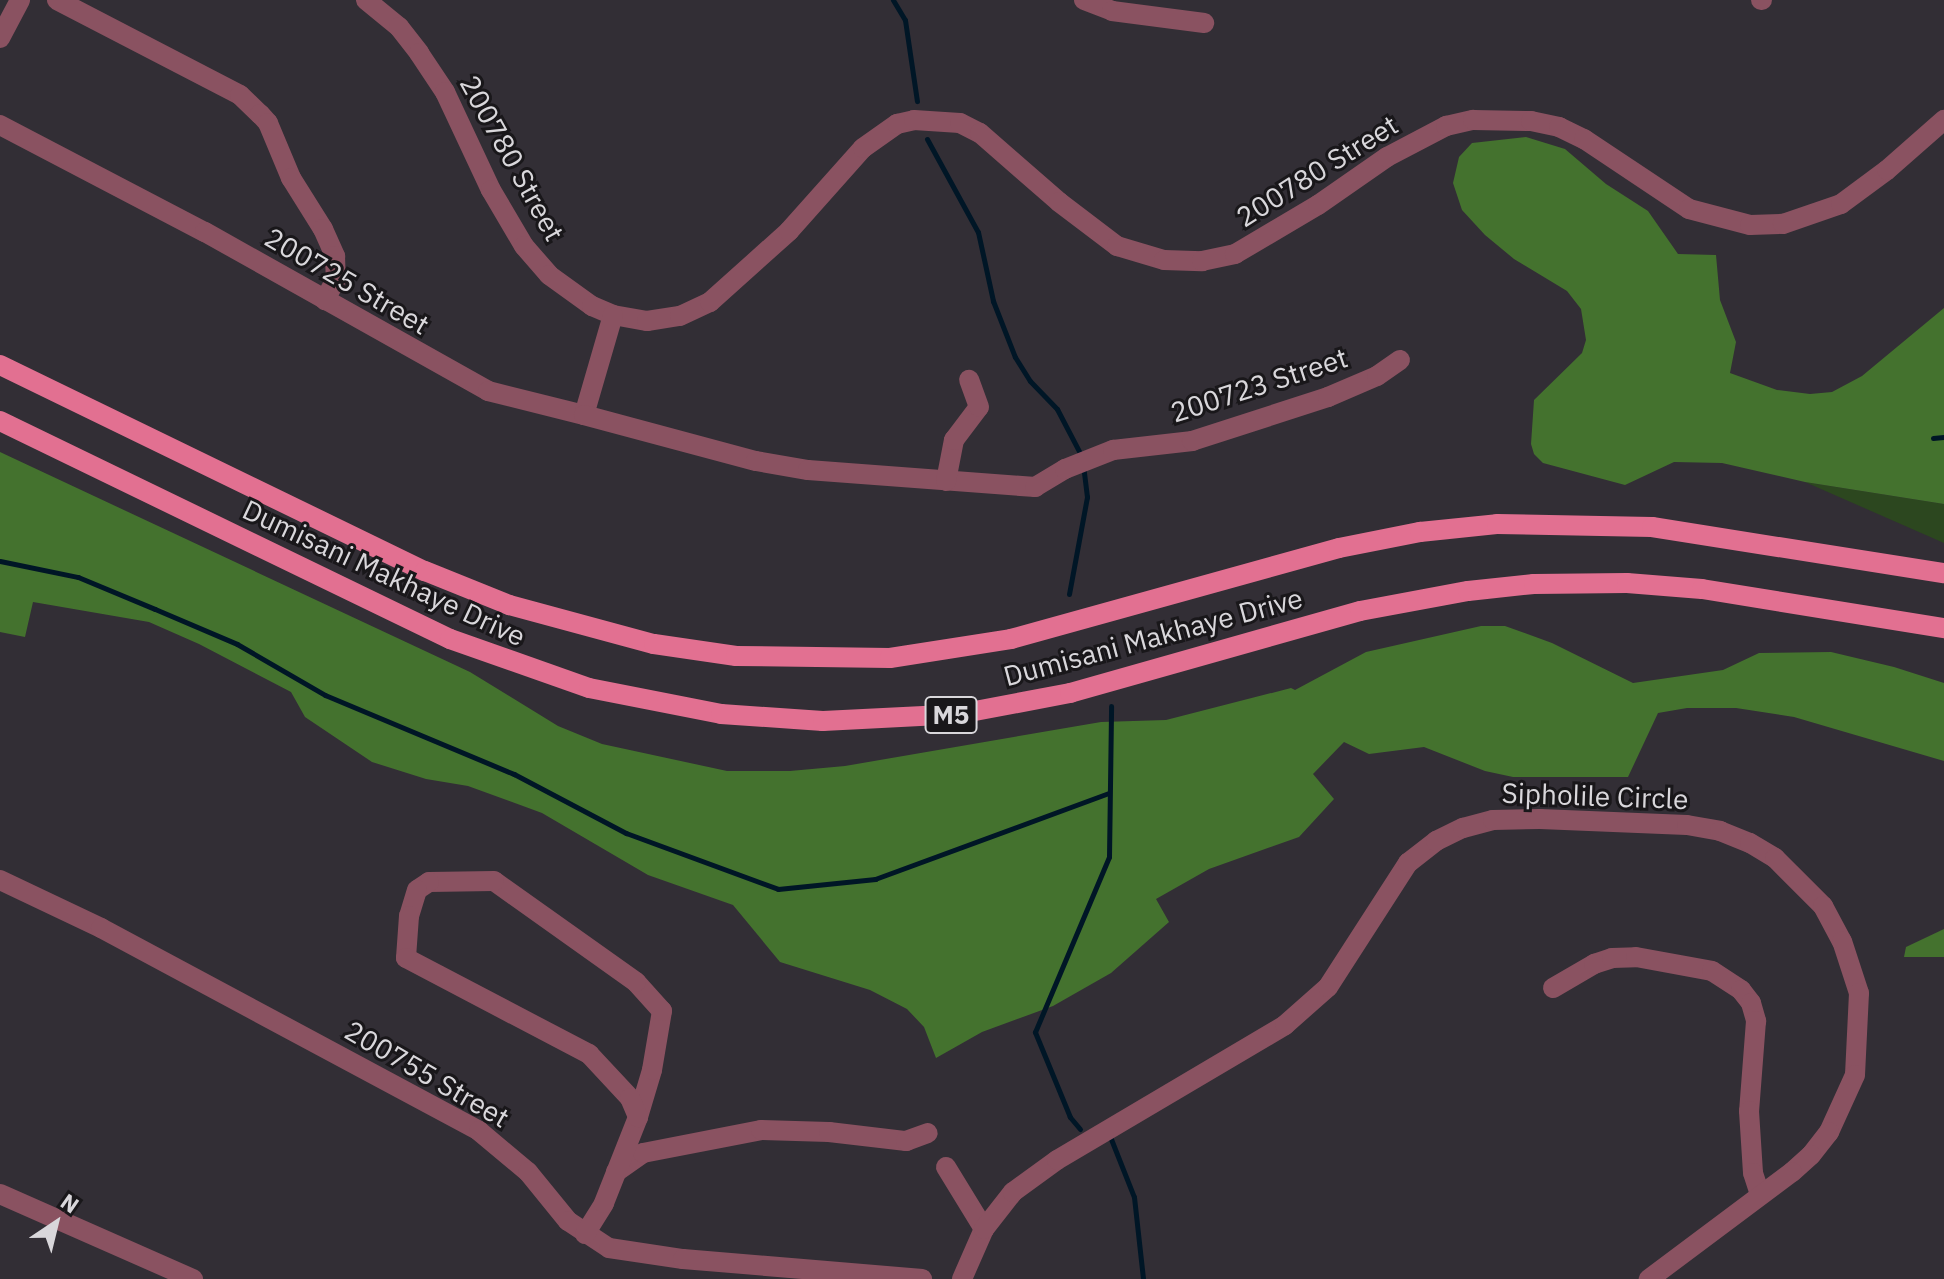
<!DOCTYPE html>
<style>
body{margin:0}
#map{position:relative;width:1944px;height:1279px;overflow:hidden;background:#322e35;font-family:"IBM Plex Sans",sans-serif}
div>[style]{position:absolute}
.green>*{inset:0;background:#2c471f}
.forest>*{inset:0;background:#44722e}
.stream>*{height:5px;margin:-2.5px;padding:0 2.5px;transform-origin:2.5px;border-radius:2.5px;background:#001626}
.minor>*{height:20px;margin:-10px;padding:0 10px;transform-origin:10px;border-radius:10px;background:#8a5261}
.tertiary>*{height:20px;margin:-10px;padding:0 10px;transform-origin:10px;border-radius:10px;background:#8a5261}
.primary>*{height:20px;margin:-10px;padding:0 10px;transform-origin:10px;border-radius:10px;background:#e27091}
span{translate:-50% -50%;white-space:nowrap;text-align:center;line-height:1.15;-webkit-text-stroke:6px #19171a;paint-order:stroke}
.shield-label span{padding:2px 6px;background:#19171a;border:2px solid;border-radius:6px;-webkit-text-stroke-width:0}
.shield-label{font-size:26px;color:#d9d7db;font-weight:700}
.street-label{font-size:28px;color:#d9d7db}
.north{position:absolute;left:16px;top:1183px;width:80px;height:80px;-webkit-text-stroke:6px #19171a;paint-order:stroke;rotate:35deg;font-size:22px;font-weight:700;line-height:32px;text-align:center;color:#d9d7db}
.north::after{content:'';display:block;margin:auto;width:28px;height:36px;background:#d9d7db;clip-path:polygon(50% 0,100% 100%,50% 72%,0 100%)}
</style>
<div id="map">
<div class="green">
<i style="clip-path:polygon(1805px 482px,1944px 504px,1944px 543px)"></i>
</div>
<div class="forest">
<i style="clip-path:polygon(1526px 137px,1565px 149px,1606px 184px,1648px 211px,1678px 254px,1716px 255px,1720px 300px,1736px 342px,1730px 373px,1777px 390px,1810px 394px,1832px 392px,1862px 376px,1944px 308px,1944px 504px,1805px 482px,1722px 463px,1674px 462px,1625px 485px,1543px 463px,1534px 454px,1531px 444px,1534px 400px,1582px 353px,1586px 340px,1581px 309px,1567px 291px,1514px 259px,1485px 235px,1462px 210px,1453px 183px,1459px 157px,1472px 143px)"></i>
<i style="clip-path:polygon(0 452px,470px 672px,558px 726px,602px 744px,727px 771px,790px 771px,845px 766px,1101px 722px,1166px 720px,1291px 688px,1295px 690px,1366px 652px,1481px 626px,1505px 626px,1552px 643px,1633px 683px,1723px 670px,1759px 653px,1831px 652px,1894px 667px,1944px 683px,1944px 761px,1794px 717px,1736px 708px,1687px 708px,1658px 713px,1628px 777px,1513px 777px,1485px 771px,1424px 747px,1369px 754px,1344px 742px,1313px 774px,1334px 799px,1299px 837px,1209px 869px,1156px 899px,1169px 922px,1111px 973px,1053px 1006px,982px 1032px,936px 1058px,924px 1027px,907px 1009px,870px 990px,780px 962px,733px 905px,648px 875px,542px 813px,468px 786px,426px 779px,372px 762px,305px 717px,291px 692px,199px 644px,149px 622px,33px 602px,25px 637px,0 632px)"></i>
<i style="clip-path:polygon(1944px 929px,1944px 957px,1904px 957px,1906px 947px)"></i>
</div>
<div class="stream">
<i style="left:893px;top:0;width:23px;rotate:59deg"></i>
<i style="left:905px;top:20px;width:82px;rotate:81.6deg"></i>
<i style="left:927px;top:139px;width:106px;rotate:61.3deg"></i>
<i style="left:978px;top:232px;width:71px;rotate:77.7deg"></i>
<i style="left:993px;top:301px;width:60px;rotate:68.6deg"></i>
<i style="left:1015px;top:357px;width:28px;rotate:58deg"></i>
<i style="left:1030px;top:381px;width:39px;rotate:46deg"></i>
<i style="left:1057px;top:409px;width:52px;rotate:62.4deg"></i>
<i style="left:1933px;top:438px;width:11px;rotate:-5deg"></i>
<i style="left:0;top:561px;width:80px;rotate:11.6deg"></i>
<i style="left:78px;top:577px;width:83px;rotate:22.6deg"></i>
<i style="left:155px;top:609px;width:89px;rotate:23.1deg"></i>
<i style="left:237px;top:644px;width:102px;rotate:30.1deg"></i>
<i style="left:325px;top:695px;width:205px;rotate:22.7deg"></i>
<i style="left:514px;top:774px;width:127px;rotate:27.8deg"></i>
<i style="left:626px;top:833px;width:162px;rotate:20.2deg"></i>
<i style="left:778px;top:889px;width:98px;rotate:-5.9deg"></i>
<i style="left:875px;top:879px;width:249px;rotate:-20.2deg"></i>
<i style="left:1069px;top:594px;width:99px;rotate:-79.5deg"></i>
<i style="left:1087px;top:497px;width:32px;rotate:-97deg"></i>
<i style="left:1080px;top:1129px;width:16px;rotate:-130deg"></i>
<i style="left:1070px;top:1117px;width:92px;rotate:-112.4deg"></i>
<i style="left:1035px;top:1032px;width:190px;rotate:-67.1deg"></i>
<i style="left:1109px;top:857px;width:151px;rotate:-89.2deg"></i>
<i style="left:1111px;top:1139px;width:62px;rotate:68.4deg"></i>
<i style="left:1134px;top:1197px;width:82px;rotate:83.7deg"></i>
</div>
<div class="minor">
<i style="left:57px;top:0;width:206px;rotate:27.4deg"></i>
<i style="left:240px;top:95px;width:28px;rotate:44deg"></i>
<i style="left:260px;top:114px;width:12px;rotate:48deg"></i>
<i style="left:268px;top:123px;width:60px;rotate:67.3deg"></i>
<i style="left:291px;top:178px;width:60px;rotate:57.9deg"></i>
<i style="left:323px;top:229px;width:30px;rotate:66deg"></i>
<i style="left:335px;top:256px;width:23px;rotate:88deg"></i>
<i style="left:336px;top:279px;width:24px;rotate:118deg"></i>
<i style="left:366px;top:0;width:43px;rotate:39.3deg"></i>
<i style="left:399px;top:27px;width:33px;rotate:52deg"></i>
<i style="left:419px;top:53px;width:47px;rotate:56.3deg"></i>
<i style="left:445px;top:92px;width:108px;rotate:64.9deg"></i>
<i style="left:491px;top:190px;width:65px;rotate:59.5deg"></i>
<i style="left:524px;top:246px;width:38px;rotate:49deg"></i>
<i style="left:549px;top:275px;width:53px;rotate:35.8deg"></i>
<i style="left:592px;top:306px;width:23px;rotate:23deg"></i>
<i style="left:613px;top:315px;width:35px;rotate:10deg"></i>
<i style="left:647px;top:321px;width:33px;rotate:-9deg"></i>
<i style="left:680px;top:316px;width:33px;rotate:-25deg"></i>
<i style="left:710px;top:302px;width:106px;rotate:-41.9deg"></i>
<i style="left:789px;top:231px;width:111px;rotate:-48.3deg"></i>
<i style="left:863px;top:148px;width:42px;rotate:-35.2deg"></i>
<i style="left:897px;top:124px;width:17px;rotate:-13deg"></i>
<i style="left:914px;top:120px;width:46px;rotate:3.7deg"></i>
<i style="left:960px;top:123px;width:22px;rotate:27deg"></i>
<i style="left:980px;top:133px;width:105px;rotate:41.1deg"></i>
<i style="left:1059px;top:202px;width:73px;rotate:37.2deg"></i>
<i style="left:1117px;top:246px;width:49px;rotate:16.6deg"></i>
<i style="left:1164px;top:260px;width:38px;rotate:2deg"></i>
<i style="left:1202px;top:261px;width:34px;rotate:-12deg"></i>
<i style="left:1235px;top:254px;width:96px;rotate:-30.6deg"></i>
<i style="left:1318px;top:205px;width:84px;rotate:-34.8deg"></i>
<i style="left:1387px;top:157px;width:67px;rotate:-27.7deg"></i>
<i style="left:1446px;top:126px;width:28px;rotate:-13deg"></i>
<i style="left:1473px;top:120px;width:58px;rotate:1deg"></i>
<i style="left:1531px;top:121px;width:29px;rotate:12deg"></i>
<i style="left:1559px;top:127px;width:28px;rotate:26deg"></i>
<i style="left:1584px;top:139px;width:126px;rotate:33.7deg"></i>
<i style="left:1689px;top:209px;width:63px;rotate:14.7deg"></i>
<i style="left:1750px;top:225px;width:33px;rotate:-2deg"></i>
<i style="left:1783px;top:224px;width:61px;rotate:-19deg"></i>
<i style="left:1841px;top:204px;width:57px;rotate:-36.5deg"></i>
<i style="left:1887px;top:170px;width:76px;rotate:-41.3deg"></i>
<i style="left:1084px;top:0;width:30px;rotate:21deg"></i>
<i style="left:1112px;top:11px;width:93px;rotate:7.4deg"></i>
<i style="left:1761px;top:0;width:1px"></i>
<i style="left:0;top:38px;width:43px;rotate:-62.2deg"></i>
<i style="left:0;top:125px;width:231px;rotate:27.6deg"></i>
<i style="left:205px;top:232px;width:325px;rotate:29.3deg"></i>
<i style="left:488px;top:391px;width:99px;rotate:14deg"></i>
<i style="left:584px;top:415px;width:104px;rotate:-73.8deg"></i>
<i style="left:584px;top:415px;width:178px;rotate:15deg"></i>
<i style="left:756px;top:461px;width:53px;rotate:9.8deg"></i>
<i style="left:808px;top:470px;width:228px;rotate:4.3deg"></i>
<i style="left:1035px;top:487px;width:35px;rotate:-31deg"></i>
<i style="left:1065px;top:469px;width:52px;rotate:-21.6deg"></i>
<i style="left:1113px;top:450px;width:80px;rotate:-6.5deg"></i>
<i style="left:1192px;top:441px;width:143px;rotate:-17.9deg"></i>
<i style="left:1328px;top:397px;width:53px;rotate:-23.2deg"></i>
<i style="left:1377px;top:376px;width:28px;rotate:-35deg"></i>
<i style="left:946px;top:481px;width:42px;rotate:-79deg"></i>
<i style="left:954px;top:440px;width:41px;rotate:-52.9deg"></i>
<i style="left:979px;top:407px;width:29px;rotate:-110deg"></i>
<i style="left:0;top:880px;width:112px;rotate:25.4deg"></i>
<i style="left:101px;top:928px;width:429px;rotate:28.2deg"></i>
<i style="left:479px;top:1131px;width:64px;rotate:39.9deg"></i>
<i style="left:528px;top:1172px;width:63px;rotate:50.8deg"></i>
<i style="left:568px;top:1221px;width:49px;rotate:33.4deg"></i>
<i style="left:609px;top:1248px;width:75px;rotate:8.5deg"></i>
<i style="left:683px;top:1259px;width:240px;rotate:4.8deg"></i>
<i style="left:1553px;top:988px;width:48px;rotate:-30.3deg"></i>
<i style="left:1594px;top:964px;width:19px;rotate:-18deg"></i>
<i style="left:1612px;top:958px;width:24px;rotate:-2deg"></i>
<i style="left:1636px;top:957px;width:77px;rotate:10.4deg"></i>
<i style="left:1712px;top:971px;width:35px;rotate:33deg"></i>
<i style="left:1741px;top:990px;width:16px;rotate:52deg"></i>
<i style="left:1751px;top:1003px;width:19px;rotate:74deg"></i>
<i style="left:1756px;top:1021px;width:90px;rotate:94.4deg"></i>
<i style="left:1749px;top:1111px;width:62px;rotate:86.3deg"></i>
<i style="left:1753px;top:1173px;width:22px;rotate:72deg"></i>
<i style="left:946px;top:1167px;width:73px;rotate:58.5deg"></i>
<i style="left:616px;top:1172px;width:33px;rotate:-35deg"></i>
<i style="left:643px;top:1153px;width:120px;rotate:-11deg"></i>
<i style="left:761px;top:1130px;width:68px;rotate:1.7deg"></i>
<i style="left:829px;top:1132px;width:78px;rotate:6.7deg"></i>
<i style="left:906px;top:1141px;width:23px;rotate:-20deg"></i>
<i style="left:585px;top:1234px;width:36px;rotate:-58deg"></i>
<i style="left:604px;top:1203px;width:92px;rotate:-68.4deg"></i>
<i style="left:638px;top:1117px;width:49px;rotate:-73.4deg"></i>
<i style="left:652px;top:1070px;width:60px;rotate:-80.4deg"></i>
<i style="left:662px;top:1011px;width:39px;rotate:-132deg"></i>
<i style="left:636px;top:982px;width:174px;rotate:-144.6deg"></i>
<i style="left:494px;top:881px;width:65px;rotate:179.1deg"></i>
<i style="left:429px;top:882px;width:14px;rotate:146deg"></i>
<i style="left:417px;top:890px;width:27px;rotate:107deg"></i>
<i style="left:409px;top:916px;width:42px;rotate:94.1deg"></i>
<i style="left:406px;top:958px;width:207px;rotate:27.7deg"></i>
<i style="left:589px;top:1054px;width:60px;rotate:47deg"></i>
<i style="left:630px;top:1098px;width:21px;rotate:67deg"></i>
<i style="left:962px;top:1279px;width:55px;rotate:-66.3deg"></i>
<i style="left:984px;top:1229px;width:47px;rotate:-51.9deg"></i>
<i style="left:1013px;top:1192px;width:54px;rotate:-36deg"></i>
<i style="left:1057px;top:1160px;width:265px;rotate:-30.6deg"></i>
<i style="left:1285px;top:1025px;width:57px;rotate:-41.5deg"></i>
<i style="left:1328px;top:987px;width:148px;rotate:-57.2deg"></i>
<i style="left:1408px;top:863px;width:36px;rotate:-38deg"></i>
<i style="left:1436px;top:841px;width:30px;rotate:-26deg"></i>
<i style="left:1463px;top:828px;width:31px;rotate:-15deg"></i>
<i style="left:1493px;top:820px;width:47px;rotate:-1.2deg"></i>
<i style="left:1540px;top:819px;width:147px;rotate:2.3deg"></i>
<i style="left:1687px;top:825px;width:34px;rotate:10deg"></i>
<i style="left:1720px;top:831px;width:32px;rotate:22deg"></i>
<i style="left:1750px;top:843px;width:29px;rotate:31deg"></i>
<i style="left:1775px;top:858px;width:68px;rotate:45deg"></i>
<i style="left:1823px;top:906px;width:40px;rotate:62deg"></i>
<i style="left:1842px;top:941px;width:55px;rotate:71.9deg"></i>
<i style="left:1859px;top:993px;width:82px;rotate:92.8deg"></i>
<i style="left:1855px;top:1075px;width:63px;rotate:114.5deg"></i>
<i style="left:1829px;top:1132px;width:29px;rotate:128deg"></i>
<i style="left:1811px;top:1155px;width:25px;rotate:138deg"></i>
<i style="left:1792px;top:1172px;width:179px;rotate:143.2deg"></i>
</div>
<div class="tertiary">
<i style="left:0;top:1194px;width:211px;rotate:23.8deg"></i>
</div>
<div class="primary">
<i style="left:0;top:365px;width:472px;rotate:25.9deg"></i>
<i style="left:425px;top:571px;width:91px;rotate:22deg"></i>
<i style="left:509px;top:605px;width:150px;rotate:15.1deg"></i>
<i style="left:654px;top:644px;width:83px;rotate:8.3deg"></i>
<i style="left:736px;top:656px;width:154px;rotate:0.7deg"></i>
<i style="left:890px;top:658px;width:122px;rotate:-8.9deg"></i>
<i style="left:1011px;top:639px;width:340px;rotate:-15.5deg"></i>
<i style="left:1339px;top:548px;width:83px;rotate:-11.2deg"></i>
<i style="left:1420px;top:532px;width:77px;rotate:-5.9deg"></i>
<i style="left:1497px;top:524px;width:155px;rotate:1.1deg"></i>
<i style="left:1652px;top:527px;width:296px;rotate:9deg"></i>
<i style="left:0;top:421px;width:500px;rotate:25.85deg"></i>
<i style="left:450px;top:639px;width:147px;rotate:19.4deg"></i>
<i style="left:589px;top:688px;width:135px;rotate:11.1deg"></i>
<i style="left:721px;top:714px;width:102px;rotate:3.9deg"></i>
<i style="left:823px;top:721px;width:136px;rotate:-2.9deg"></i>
<i style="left:959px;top:714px;width:113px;rotate:-10.7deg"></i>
<i style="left:1070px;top:693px;width:301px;rotate:-15.8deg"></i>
<i style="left:1360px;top:611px;width:110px;rotate:-10.5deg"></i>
<i style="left:1468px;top:591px;width:66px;rotate:-6.1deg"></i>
<i style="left:1534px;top:584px;width:93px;rotate:-0.6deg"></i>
<i style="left:1627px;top:583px;width:75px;rotate:4.6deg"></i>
<i style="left:1702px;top:589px;width:245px;rotate:9.2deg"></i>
</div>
<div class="shield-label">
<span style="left:951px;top:715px">M5</span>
</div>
<div class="street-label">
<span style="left:512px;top:158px;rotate:61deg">200780 Street</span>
<span style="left:1317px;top:171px;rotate:-32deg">200780 Street</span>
<span style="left:347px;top:281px;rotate:30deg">200725 Street</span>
<span style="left:1259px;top:385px;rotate:-18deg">200723 Street</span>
<span style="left:384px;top:573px;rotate:25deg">Dumisani Makhaye Drive</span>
<span style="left:1153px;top:637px;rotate:-15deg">Dumisani Makhaye Drive</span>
<span style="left:1595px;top:796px;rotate:2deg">Sipholile Circle</span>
<span style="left:427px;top:1074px;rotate:30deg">200755 Street</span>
</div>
<div class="north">N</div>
</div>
